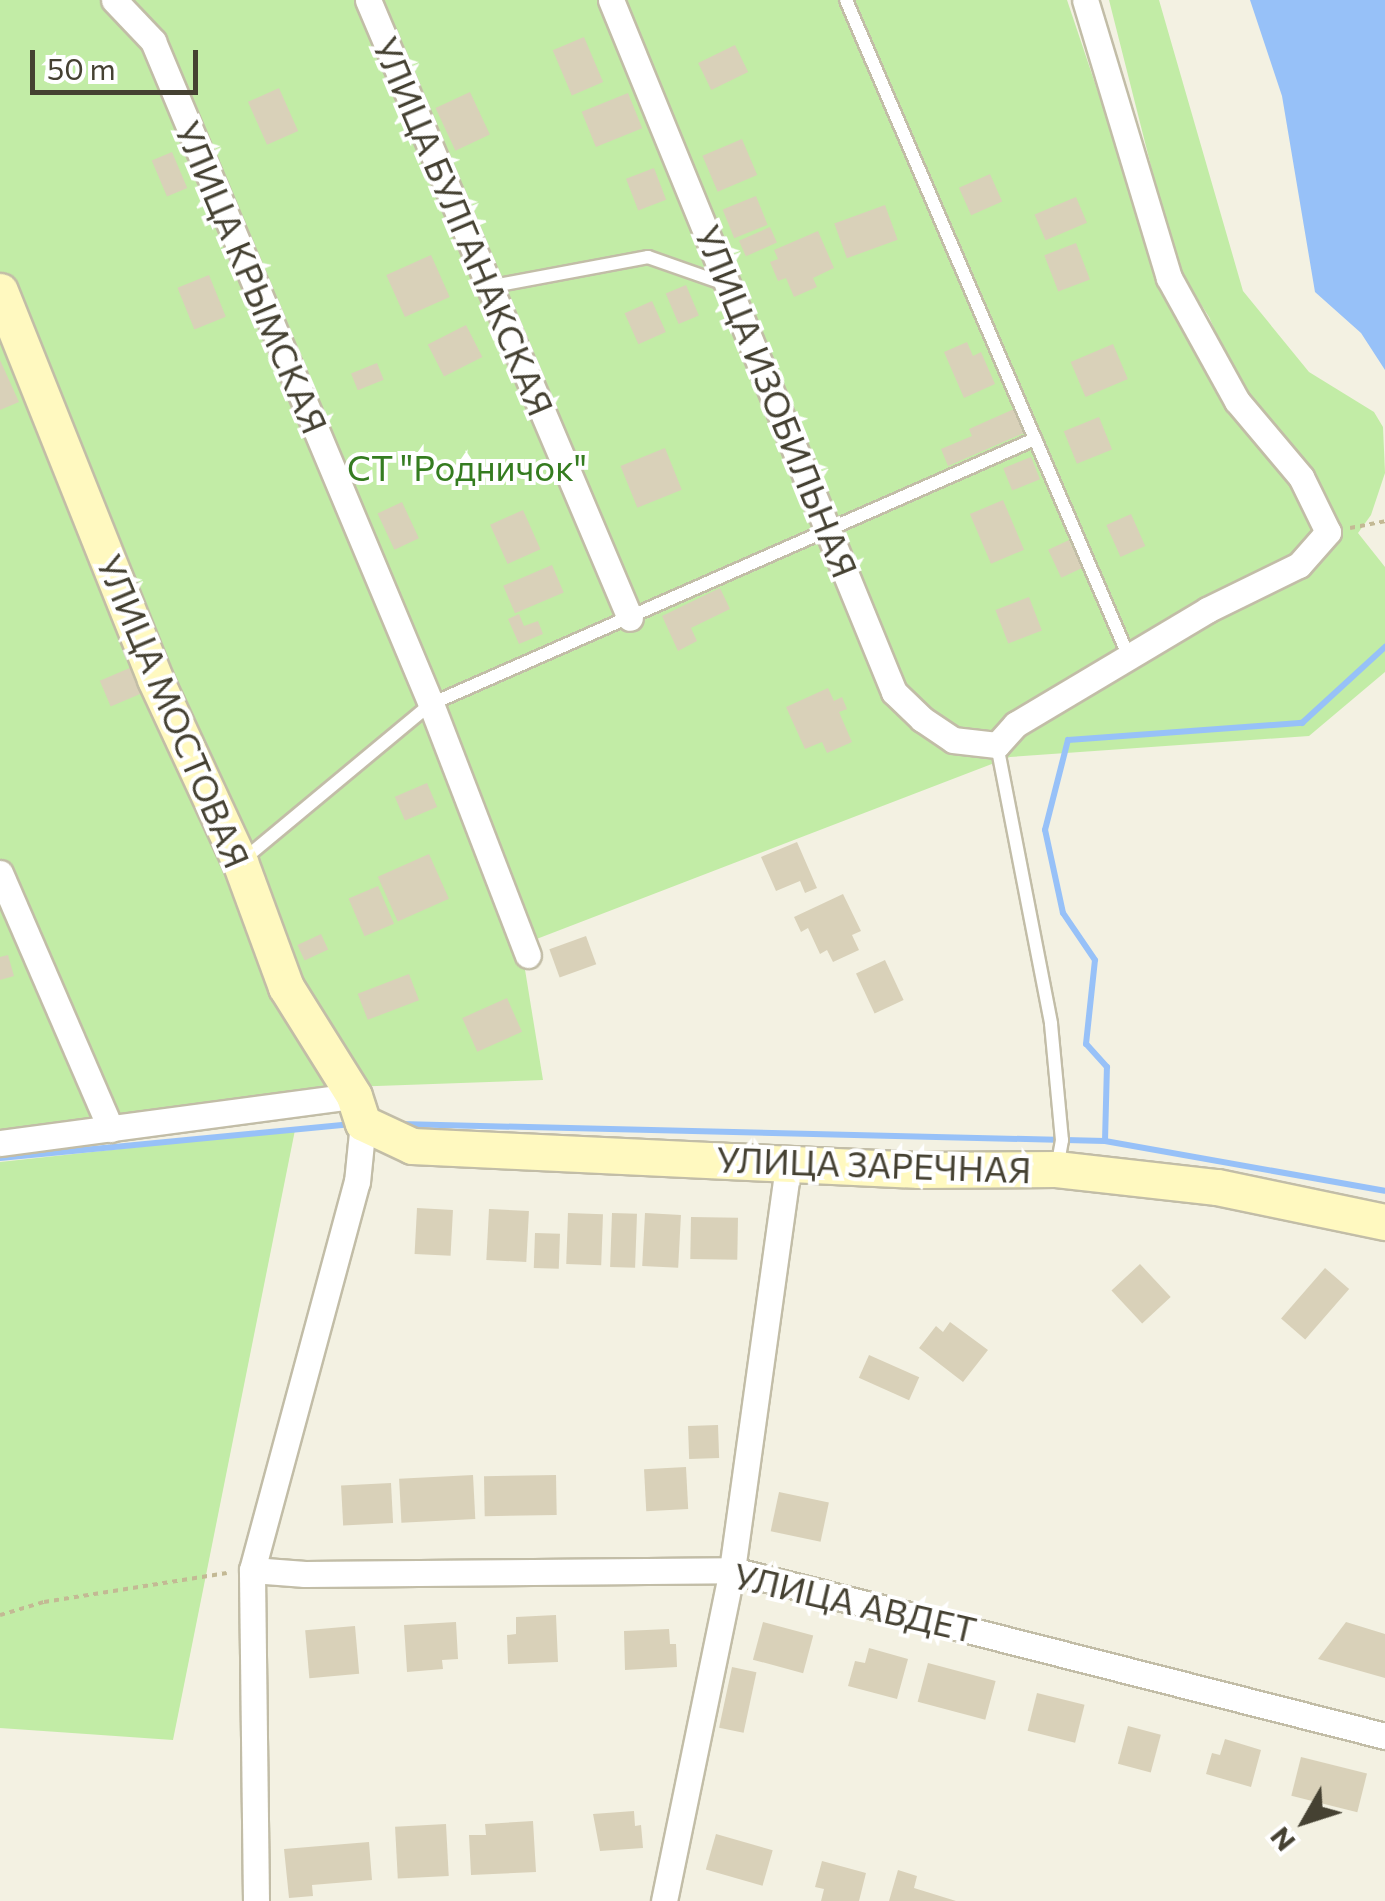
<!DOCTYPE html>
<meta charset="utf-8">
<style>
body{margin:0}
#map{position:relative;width:1385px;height:1901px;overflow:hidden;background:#f3f1e2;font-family:Commissioner,sans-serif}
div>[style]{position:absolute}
.green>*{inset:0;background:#c2eca6}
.water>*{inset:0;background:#97c1f8}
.stream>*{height:6px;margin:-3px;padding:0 3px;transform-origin:3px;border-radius:3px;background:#97c1f8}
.building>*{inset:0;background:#d9d1b9;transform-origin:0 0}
.path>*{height:4px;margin-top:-2px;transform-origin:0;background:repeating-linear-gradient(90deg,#c3b994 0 5px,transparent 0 10px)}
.roads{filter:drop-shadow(2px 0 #c2bda7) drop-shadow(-2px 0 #c2bda7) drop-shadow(0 2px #c2bda7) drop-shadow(0 -2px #c2bda7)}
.lane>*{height:12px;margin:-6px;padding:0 6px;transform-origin:6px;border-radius:6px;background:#fff}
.street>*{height:25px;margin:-12.5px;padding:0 12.5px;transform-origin:12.5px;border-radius:12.5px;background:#fff}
.secondary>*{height:35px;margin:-17.5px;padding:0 17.5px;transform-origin:17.5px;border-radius:17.5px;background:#fff9c0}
span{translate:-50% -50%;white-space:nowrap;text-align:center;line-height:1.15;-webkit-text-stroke:8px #fff;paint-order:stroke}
.street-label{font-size:35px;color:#454132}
.park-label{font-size:35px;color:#357c20}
.north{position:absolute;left:1255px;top:1771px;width:100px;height:100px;-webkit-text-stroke:8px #fff;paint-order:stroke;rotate:231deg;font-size:28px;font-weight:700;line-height:40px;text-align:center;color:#454132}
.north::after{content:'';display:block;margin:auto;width:35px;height:45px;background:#454132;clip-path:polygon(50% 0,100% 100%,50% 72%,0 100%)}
.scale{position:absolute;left:30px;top:50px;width:168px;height:45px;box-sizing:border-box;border:5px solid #454132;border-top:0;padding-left:12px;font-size:30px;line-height:35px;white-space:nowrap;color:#454132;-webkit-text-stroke:8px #fff;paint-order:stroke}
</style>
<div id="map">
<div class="green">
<i style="clip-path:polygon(0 0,1067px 0,1169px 303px,1242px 392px,1209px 317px,1176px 265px,1109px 0,1159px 0,1243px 291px,1309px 372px,1374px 412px,1383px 427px,1385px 473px,1371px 515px,1358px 533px,1385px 567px,1385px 672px,1309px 736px,1010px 757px,521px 945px,543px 1080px,349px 1087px,0 1131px)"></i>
<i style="clip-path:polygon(295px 1130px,173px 1740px,0 1728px,0 1162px)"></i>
</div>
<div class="water">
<i style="clip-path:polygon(1250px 0,1385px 0,1385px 370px,1361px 333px,1315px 292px,1282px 96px)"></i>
</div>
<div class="stream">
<i style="left:400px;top:1124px;width:705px;rotate:1.38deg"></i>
<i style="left:1105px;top:1141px;width:284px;rotate:10.1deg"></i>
<i style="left:1105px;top:1141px;width:74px;rotate:-88.5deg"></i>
<i style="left:1107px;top:1067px;width:31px;rotate:-132deg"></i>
<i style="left:1086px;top:1044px;width:84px;rotate:-83.9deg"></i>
<i style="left:1095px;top:960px;width:57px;rotate:-124.2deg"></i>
<i style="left:1063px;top:913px;width:85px;rotate:-102.2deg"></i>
<i style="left:1045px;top:830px;width:93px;rotate:-75.7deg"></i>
<i style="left:1068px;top:740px;width:235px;rotate:-4.2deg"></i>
<i style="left:1302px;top:723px;width:113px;rotate:-42.5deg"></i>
<i style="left:0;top:1158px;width:354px;rotate:-5.5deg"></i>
</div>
<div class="building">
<i style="left:584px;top:37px;width:49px;height:34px;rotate:67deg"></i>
<i style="left:735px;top:45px;width:30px;height:41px;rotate:64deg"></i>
<i style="left:279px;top:88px;width:47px;height:34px;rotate:66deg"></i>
<i style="left:470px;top:92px;width:47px;height:38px;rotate:65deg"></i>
<i style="left:628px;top:93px;width:38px;height:50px;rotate:68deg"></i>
<i style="left:742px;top:139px;width:39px;height:43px;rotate:67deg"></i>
<i style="left:172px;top:152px;width:39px;height:22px;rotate:67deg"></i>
<i style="left:654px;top:168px;width:34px;height:30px;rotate:69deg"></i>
<i style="left:990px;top:174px;width:30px;height:34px;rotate:66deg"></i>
<i style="left:756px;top:196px;width:31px;height:36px;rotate:68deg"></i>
<i style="left:1076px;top:197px;width:28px;height:45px;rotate:67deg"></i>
<i style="left:885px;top:205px;width:37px;height:54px;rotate:70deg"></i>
<i style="left:770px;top:227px;width:17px;height:34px;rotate:66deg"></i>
<i style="clip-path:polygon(818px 231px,834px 268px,813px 278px,817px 287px,794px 297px,786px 278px,778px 281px,770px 262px,778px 259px,774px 250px)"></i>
<i style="left:1076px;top:243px;width:39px;height:34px;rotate:69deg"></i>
<i style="left:431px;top:255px;width:46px;height:49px;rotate:66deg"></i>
<i style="left:209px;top:275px;width:45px;height:34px;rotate:68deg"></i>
<i style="left:686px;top:285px;width:33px;height:22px;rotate:67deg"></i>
<i style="left:652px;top:301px;width:34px;height:30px;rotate:66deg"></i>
<i style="left:466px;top:325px;width:36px;height:43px;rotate:63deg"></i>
<i style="clip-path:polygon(967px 342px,973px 356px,981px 352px,995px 384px,964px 398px,944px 352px)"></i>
<i style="left:1113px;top:344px;width:38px;height:46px;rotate:67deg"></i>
<i style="clip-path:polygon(0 360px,19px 402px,0 410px)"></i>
<i style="left:377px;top:363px;width:18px;height:28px;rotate:68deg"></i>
<i style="clip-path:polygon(1014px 409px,1024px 433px,948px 466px,941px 449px,972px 436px,969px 429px)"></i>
<i style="left:1099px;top:417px;width:35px;height:38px;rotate:68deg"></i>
<i style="left:665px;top:448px;width:45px;height:48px;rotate:68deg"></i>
<i style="left:1031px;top:457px;width:24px;height:30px;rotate:68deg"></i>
<i style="left:1003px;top:500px;width:54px;height:36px;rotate:67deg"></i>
<i style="left:402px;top:502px;width:40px;height:27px;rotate:65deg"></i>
<i style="left:523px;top:510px;width:43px;height:36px;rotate:66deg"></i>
<i style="left:1131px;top:514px;width:35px;height:27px;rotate:66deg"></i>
<i style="left:1069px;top:540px;width:31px;height:23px;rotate:65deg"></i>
<i style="left:552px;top:565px;width:30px;height:53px;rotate:67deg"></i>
<i style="clip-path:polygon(720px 588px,730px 609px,691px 628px,697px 641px,678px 651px,662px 616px)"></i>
<i style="left:1029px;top:597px;width:36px;height:36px;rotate:69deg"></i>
<i style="clip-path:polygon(519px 614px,524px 626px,538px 621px,543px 634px,519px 644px,508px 619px)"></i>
<i style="left:132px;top:667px;width:28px;height:35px;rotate:67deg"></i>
<i style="clip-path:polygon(828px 688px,834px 701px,842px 697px,847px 709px,839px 712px,852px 742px,827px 753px,822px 742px,805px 749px,786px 707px)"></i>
<i style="left:427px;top:783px;width:26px;height:35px;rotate:67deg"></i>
<i style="clip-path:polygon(797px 842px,817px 888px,805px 893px,800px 881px,776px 891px,761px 857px)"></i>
<i style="left:429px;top:854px;width:49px;height:56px;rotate:66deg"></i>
<i style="left:378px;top:886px;width:41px;height:32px;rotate:67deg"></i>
<i style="clip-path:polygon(843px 894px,861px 931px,852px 935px,859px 950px,833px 962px,827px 950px,820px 954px,808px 928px,801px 932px,794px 917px)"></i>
<i style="left:321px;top:934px;width:17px;height:26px;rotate:65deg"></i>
<i style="left:586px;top:936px;width:30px;height:39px;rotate:70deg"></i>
<i style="clip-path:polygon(8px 955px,14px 976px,0 980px,0 957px)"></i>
<i style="left:885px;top:960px;width:44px;height:32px;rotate:65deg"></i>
<i style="left:409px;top:974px;width:28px;height:55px;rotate:69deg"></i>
<i style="left:507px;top:998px;width:37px;height:49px;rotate:66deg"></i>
<i style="left:417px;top:1208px;width:36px;height:46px;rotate:3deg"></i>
<i style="left:489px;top:1209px;width:40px;height:51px;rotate:3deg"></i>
<i style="left:568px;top:1213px;width:35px;height:51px;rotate:2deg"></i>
<i style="left:612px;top:1213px;width:25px;height:54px;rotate:2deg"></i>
<i style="left:645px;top:1213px;width:36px;height:53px;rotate:3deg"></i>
<i style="left:691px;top:1217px;width:47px;height:42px;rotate:1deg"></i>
<i style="left:535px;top:1233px;width:25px;height:35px;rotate:2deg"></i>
<i style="left:1140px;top:1264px;width:45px;height:39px;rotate:47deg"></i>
<i style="left:1325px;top:1268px;width:32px;height:67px;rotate:41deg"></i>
<i style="clip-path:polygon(950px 1322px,988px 1350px,963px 1382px,919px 1348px,936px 1326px,943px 1332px)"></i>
<i style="left:869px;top:1355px;width:55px;height:25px;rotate:24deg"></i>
<i style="left:718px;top:1425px;width:33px;height:30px;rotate:88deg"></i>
<i style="left:686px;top:1467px;width:42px;height:42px;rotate:87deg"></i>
<i style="left:473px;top:1475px;width:44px;height:74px;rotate:87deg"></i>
<i style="left:556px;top:1475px;width:40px;height:72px;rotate:89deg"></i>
<i style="left:391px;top:1483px;width:40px;height:50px;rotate:87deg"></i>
<i style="left:779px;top:1492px;width:51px;height:40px;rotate:12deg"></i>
<i style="clip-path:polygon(556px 1615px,558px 1662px,508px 1664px,507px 1635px,516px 1634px,516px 1617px)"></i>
<i style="clip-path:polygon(456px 1622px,458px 1659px,442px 1660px,443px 1669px,407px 1672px,404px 1625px)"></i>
<i style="left:763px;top:1622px;width:52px;height:39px;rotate:15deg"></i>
<i style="clip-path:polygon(1346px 1622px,1385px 1634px,1385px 1678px,1318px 1659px)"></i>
<i style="left:355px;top:1626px;width:48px;height:50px;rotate:85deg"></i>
<i style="clip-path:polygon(669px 1629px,670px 1644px,676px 1644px,677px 1667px,625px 1670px,624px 1631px)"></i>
<i style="clip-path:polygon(869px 1648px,908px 1659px,897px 1699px,848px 1686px,855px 1661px,865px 1663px)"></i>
<i style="left:928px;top:1663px;width:70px;height:40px;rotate:15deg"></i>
<i style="left:732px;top:1667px;width:25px;height:62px;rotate:12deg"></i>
<i style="left:1037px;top:1693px;width:49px;height:39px;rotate:14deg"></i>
<i style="left:1128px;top:1726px;width:34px;height:39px;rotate:15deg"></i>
<i style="clip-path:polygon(1225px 1739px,1261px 1750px,1251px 1787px,1206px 1774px,1212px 1753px,1220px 1755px)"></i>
<i style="left:1301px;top:1757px;width:68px;height:40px;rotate:14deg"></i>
<i style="clip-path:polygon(634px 1811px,635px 1826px,641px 1825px,643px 1848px,600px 1851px,593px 1814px)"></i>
<i style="clip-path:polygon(533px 1821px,536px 1872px,471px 1875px,469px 1835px,486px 1835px,485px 1824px)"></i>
<i style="left:446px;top:1824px;width:52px;height:51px;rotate:87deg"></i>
<i style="left:716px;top:1834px;width:59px;height:37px;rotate:16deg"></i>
<i style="clip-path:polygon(369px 1842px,372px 1880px,312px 1885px,313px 1896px,289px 1898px,284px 1849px)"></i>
<i style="clip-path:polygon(822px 1861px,866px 1873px,859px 1901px,821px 1901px,824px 1889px,815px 1887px)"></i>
<i style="clip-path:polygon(898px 1870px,917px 1876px,914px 1888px,956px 1901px,889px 1901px)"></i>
</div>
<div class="path">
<i style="left:1350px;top:528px;width:36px;rotate:-11deg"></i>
<i style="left:0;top:1615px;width:46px;rotate:-16.5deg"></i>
<i style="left:44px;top:1602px;width:185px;rotate:-9deg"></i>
</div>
<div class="roads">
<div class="lane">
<i style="left:846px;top:0;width:715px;rotate:66.7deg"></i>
<i style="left:488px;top:287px;width:163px;rotate:-10.6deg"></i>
<i style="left:648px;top:257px;width:82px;rotate:19.3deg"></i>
<i style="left:997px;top:745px;width:284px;rotate:79deg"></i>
<i style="left:1051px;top:1024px;width:117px;rotate:84.6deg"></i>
<i style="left:1062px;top:1140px;width:27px;rotate:100deg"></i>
<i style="left:244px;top:859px;width:243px;rotate:-39.7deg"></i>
<i style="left:431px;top:704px;width:660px;rotate:-23.69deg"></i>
</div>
<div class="street">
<i style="left:114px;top:0;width:57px;rotate:46.4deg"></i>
<i style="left:153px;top:41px;width:719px;rotate:67.25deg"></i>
<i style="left:431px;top:704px;width:269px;rotate:68.9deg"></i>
<i style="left:368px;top:0;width:671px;rotate:67.03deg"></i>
<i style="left:611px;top:0;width:748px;rotate:67.76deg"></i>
<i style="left:894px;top:692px;width:39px;rotate:44deg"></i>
<i style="left:922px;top:719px;width:37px;rotate:34deg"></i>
<i style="left:953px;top:740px;width:44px;rotate:6.5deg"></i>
<i style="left:997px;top:745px;width:28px;rotate:-48deg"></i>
<i style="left:1016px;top:724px;width:222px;rotate:-30.8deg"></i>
<i style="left:1207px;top:610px;width:102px;rotate:-26.1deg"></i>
<i style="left:1299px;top:565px;width:44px;rotate:-48.7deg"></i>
<i style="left:1328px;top:532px;width:61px;rotate:-116.1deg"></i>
<i style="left:1301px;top:477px;width:99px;rotate:-130.1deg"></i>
<i style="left:1237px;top:401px;width:141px;rotate:-118.9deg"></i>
<i style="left:1169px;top:278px;width:290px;rotate:-106.8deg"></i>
<i style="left:0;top:873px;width:279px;rotate:66.6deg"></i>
<i style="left:0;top:1143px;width:357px;rotate:-7.6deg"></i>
<i style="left:252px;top:1570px;width:53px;rotate:4.3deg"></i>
<i style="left:305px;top:1574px;width:427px;rotate:-0.5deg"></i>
<i style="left:732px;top:1570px;width:674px;rotate:14.26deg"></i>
<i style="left:256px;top:1901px;width:331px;rotate:-90.7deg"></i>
<i style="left:252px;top:1570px;width:402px;rotate:-74.9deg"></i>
<i style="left:357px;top:1182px;width:59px;rotate:-84.2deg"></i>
<i style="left:664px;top:1901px;width:338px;rotate:-78.4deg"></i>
<i style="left:732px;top:1570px;width:409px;rotate:-82.1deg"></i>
</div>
<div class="secondary">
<i style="left:0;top:291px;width:418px;rotate:68.2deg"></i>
<i style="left:155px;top:679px;width:202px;rotate:65.1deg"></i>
<i style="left:240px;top:862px;width:133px;rotate:69.8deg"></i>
<i style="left:286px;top:987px;width:128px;rotate:58deg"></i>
<i style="left:354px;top:1096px;width:28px;rotate:72deg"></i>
<i style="left:363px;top:1123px;width:54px;rotate:25.1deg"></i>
<i style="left:412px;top:1146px;width:508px;rotate:2.71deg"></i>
<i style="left:919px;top:1170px;width:137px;rotate:-0.4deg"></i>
<i style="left:1056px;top:1169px;width:162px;rotate:6.4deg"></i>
<i style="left:1217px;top:1187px;width:172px;rotate:11.8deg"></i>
</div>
</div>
<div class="street-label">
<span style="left:464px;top:226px;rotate:67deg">УЛИЦА БУЛГАНАКСКАЯ</span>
<span style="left:252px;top:277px;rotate:67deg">УЛИЦА КРЫМСКАЯ</span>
<span style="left:777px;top:401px;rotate:68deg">УЛИЦА ИЗОБИЛЬНАЯ</span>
<span style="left:174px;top:711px;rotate:67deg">УЛИЦА МОСТОВАЯ</span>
<span style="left:874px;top:1164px;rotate:2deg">УЛИЦА ЗАРЕЧНАЯ</span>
<span style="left:855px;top:1602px;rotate:13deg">УЛИЦА АВДЕТ</span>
</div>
<div class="park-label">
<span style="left:467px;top:467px">СТ "Родничок"</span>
</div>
<div class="north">N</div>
<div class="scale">50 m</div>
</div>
